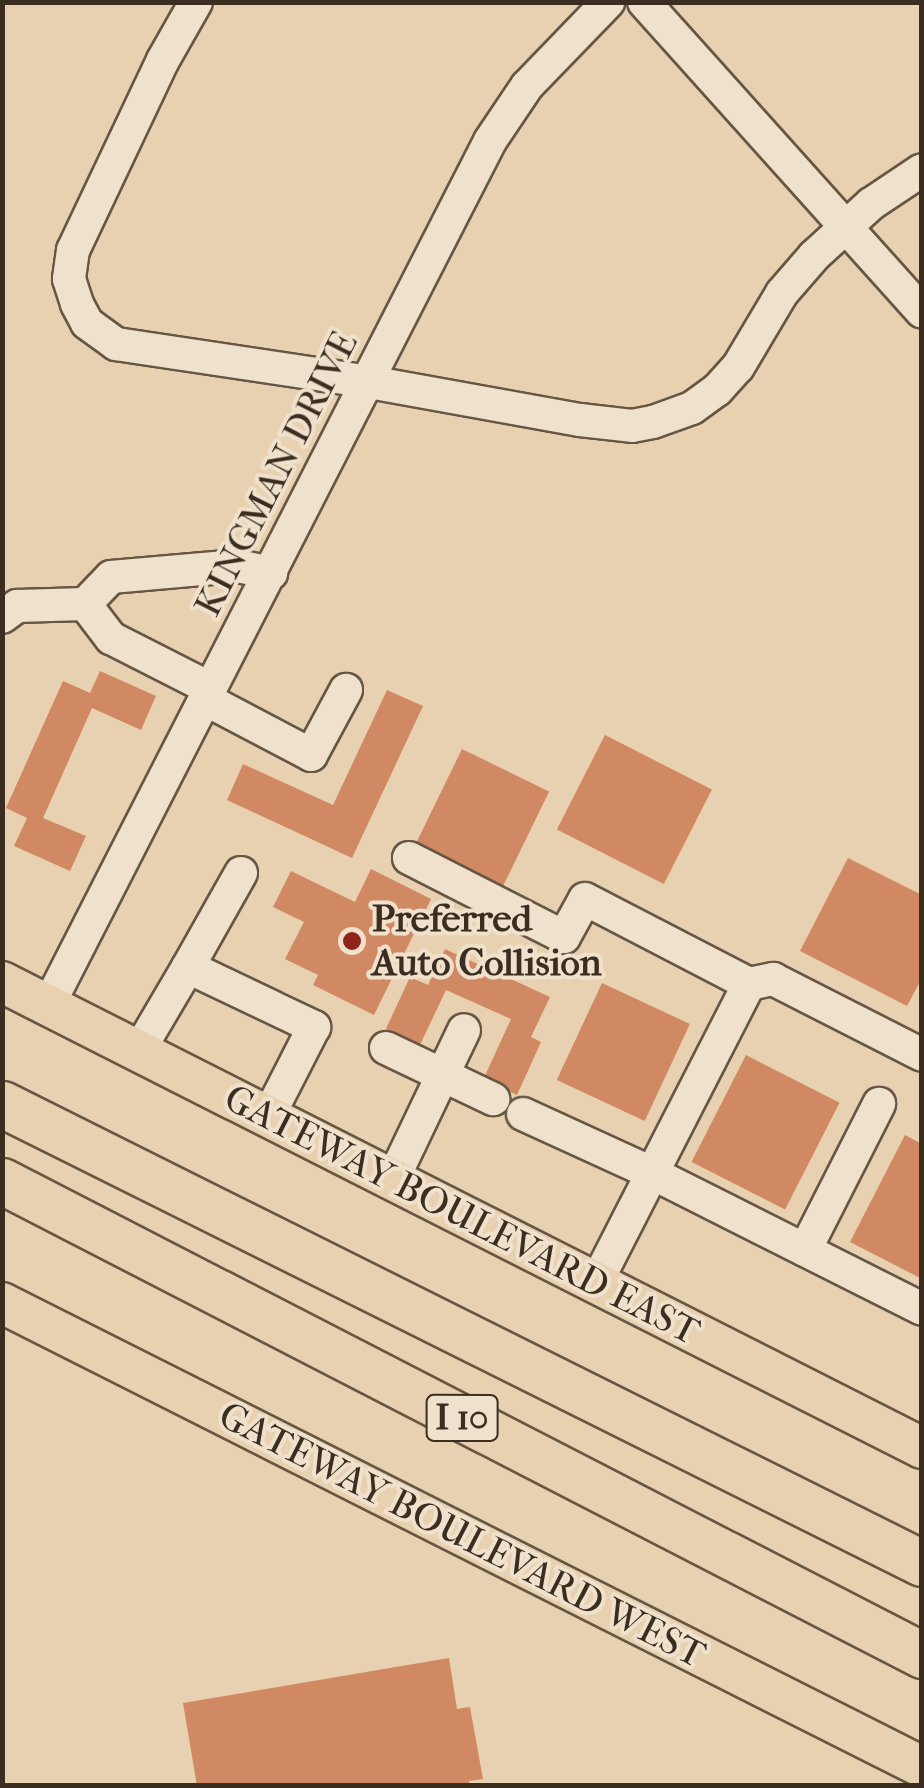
<!DOCTYPE html>
<style>
body{margin:0}
#map{position:relative;width:924px;height:1788px;overflow:hidden;background:#e8d1b0;font-family:"IM FELL French Canon",serif}
div>[style]{position:absolute}
.building>*{inset:0;background:#d08962;transform-origin:0 0}
.roads{filter:drop-shadow(2px 0 #665745) drop-shadow(-2px 0 #665745) drop-shadow(0 2px #665745) drop-shadow(0 -2px #665745)}
.minor>*{height:32px;margin:-16px;padding:0 16px;transform-origin:16px;border-radius:16px;background:#f0e1cc}
.major>*{height:40px;margin:-20px;padding:0 20px;transform-origin:20px;border-radius:20px;background:#e8d1b0}
.highway>*{height:45px;margin:-22.5px;padding:0 22.5px;transform-origin:22.5px;border-radius:22.5px;background:#e8d1b0}
.dots>*{width:28px;height:28px;translate:-50% -50%;box-sizing:border-box;border:5px solid #f0e1cc;border-radius:50%}
span{translate:-50% -50%;white-space:nowrap;text-align:center;line-height:1.15;-webkit-text-stroke:8px #f0e1cc;paint-order:stroke}
.shield-label span{padding:2px 8px;background:#f0e1cc;border:2px solid;border-radius:8px;-webkit-text-stroke-width:0}
.shield-label{font-size:35px;color:#3b2e21;font-weight:700}
.street-label{font-size:38px;color:#3b2e21}
.poi-label{font-size:38px;color:#3b2e21;font-weight:700}
.left{translate:0 -50%;text-align:left}
.frame{position:absolute;inset:0;border:5px solid #3b2e21;pointer-events:none}
</style>
<div id="map">
<div class="building">
<i style="clip-path:polygon(100px 671px,156px 696px,141px 730px,92px 708px,43px 818px,86px 836px,70px 871px,14px 846px,27px 818px,6px 808px,63px 681px,90px 693px)"></i>
<i style="clip-path:polygon(387px 690px,423px 706px,352px 858px,227px 800px,243px 764px,333px 805px)"></i>
<i style="left:605px;top:735px;width:120px;height:106px;rotate:27deg"></i>
<i style="left:462px;top:749px;width:97px;height:106px;rotate:26deg"></i>
<i style="clip-path:polygon(848px 858px,922px 895px,922px 978px,907px 1006px,800px 951px)"></i>
<i style="clip-path:polygon(371px 869px,431px 899px,374px 1015px,313px 985px,318px 975px,285px 959px,304px 922px,273px 907px,291px 871px,355px 902px)"></i>
<i style="clip-path:polygon(445px 949px,550px 997px,531px 1037px,541px 1042px,517px 1095px,483px 1080px,511px 1019px,446px 990px,419px 1047px,385px 1031px,410px 977px,428px 985px)"></i>
<i style="left:602px;top:983px;width:97px;height:107px;rotate:25deg"></i>
<i style="left:746px;top:1055px;width:105px;height:120px;rotate:27deg"></i>
<i style="clip-path:polygon(905px 1135px,922px 1144px,922px 1279px,850px 1242px)"></i>
<i style="clip-path:polygon(449px 1658px,457px 1709px,470px 1707px,483px 1779px,469px 1781px,470px 1786px,197px 1786px,183px 1703px)"></i>
</div>
<div class="roads">
<div class="minor">
<i style="left:196px;top:2px;width:67px;rotate:119.6deg"></i>
<i style="left:163px;top:60px;width:210px;rotate:115.3deg"></i>
<i style="left:73px;top:250px;width:29px;rotate:98deg"></i>
<i style="left:69px;top:279px;width:26px;rotate:72deg"></i>
<i style="left:77px;top:304px;width:21px;rotate:62deg"></i>
<i style="left:87px;top:323px;width:36px;rotate:36deg"></i>
<i style="left:116px;top:344px;width:256px;rotate:8.5deg"></i>
<i style="left:369px;top:382px;width:214px;rotate:10.2deg"></i>
<i style="left:580px;top:420px;width:52px;rotate:6.6deg"></i>
<i style="left:632px;top:426px;width:21px;rotate:-11deg"></i>
<i style="left:653px;top:422px;width:41px;rotate:-19.7deg"></i>
<i style="left:692px;top:408px;width:31px;rotate:-36deg"></i>
<i style="left:717px;top:390px;width:31px;rotate:-48deg"></i>
<i style="left:738px;top:367px;width:86px;rotate:-59.3deg"></i>
<i style="left:782px;top:293px;width:49px;rotate:-49.1deg"></i>
<i style="left:814px;top:256px;width:77px;rotate:-42.4deg"></i>
<i style="left:871px;top:204px;width:61px;rotate:-33.7deg"></i>
<i style="left:644px;top:2px;width:416px;rotate:48.1deg"></i>
<i style="left:85px;top:604px;width:37px;rotate:-46deg"></i>
<i style="left:111px;top:577px;width:127px;rotate:-5deg"></i>
<i style="left:238px;top:566px;width:34px;rotate:12deg"></i>
<i style="left:2px;top:617px;width:19px;rotate:-36deg"></i>
<i style="left:17px;top:606px;width:68px;rotate:-1.7deg"></i>
<i style="left:85px;top:604px;width:43px;rotate:52.6deg"></i>
<i style="left:111px;top:638px;width:112px;rotate:27deg"></i>
<i style="left:205px;top:699px;width:120px;rotate:27.8deg"></i>
<i style="left:311px;top:755px;width:74px;rotate:-61.7deg"></i>
<i style="left:409px;top:858px;width:174px;rotate:27deg"></i>
<i style="left:564px;top:937px;width:43px;rotate:-61.1deg"></i>
<i style="left:585px;top:899px;width:185px;rotate:27.4deg"></i>
<i style="left:241px;top:873px;width:108px;rotate:119.4deg"></i>
<i style="left:188px;top:967px;width:140px;rotate:25.5deg"></i>
<i style="left:314px;top:1027px;width:101px;rotate:117.1deg"></i>
<i style="left:48px;top:1006px;width:971px;rotate:-62.93deg"></i>
<i style="left:490px;top:141px;width:66px;rotate:-56.1deg"></i>
<i style="left:527px;top:86px;width:117px;rotate:-46deg"></i>
<i style="left:386px;top:1048px;width:119px;rotate:25.5deg"></i>
<i style="left:138px;top:1052px;width:99px;rotate:-59.5deg"></i>
<i style="left:523px;top:1114px;width:142px;rotate:24.6deg"></i>
<i style="left:652px;top:1173px;width:302px;rotate:26.7deg"></i>
<i style="left:392px;top:1181px;width:167px;rotate:-64.5deg"></i>
<i style="left:805px;top:1250px;width:164px;rotate:-63.1deg"></i>
<i style="left:596px;top:1283px;width:336px;rotate:-62.9deg"></i>
<i style="left:749px;top:984px;width:25px;rotate:-12deg"></i>
<i style="left:773px;top:979px;width:167px;rotate:27deg"></i>
</div>
<div class="major">
<i style="left:2px;top:982px;width:1031px;rotate:26.86deg"></i>
<i style="left:2px;top:1303px;width:1030px;rotate:26.76deg"></i>
</div>
<div class="highway">
<i style="left:2px;top:1104px;width:1028px;rotate:26.52deg"></i>
<i style="left:2px;top:1181px;width:1035px;rotate:27.26deg"></i>
</div>
</div>
<div class="dots">
<i style="left:352px;top:941px;background:#8f2418"></i>
</div>
<div class="shield-label">
<span style="left:462px;top:1418px">I 10</span>
</div>
<div class="street-label">
<span style="left:276px;top:474px;rotate:-63deg">KINGMAN DRIVE</span>
<span style="left:462px;top:1215px;rotate:27deg">GATEWAY BOULEVARD EAST</span>
<span style="left:462px;top:1535px;rotate:27deg">GATEWAY BOULEVARD WEST</span>
</div>
<div class="poi-label">
<span class="left" style="left:372px;top:941px">Preferred<br>Auto Collision</span>
</div>
<div class="frame"></div>
</div>
